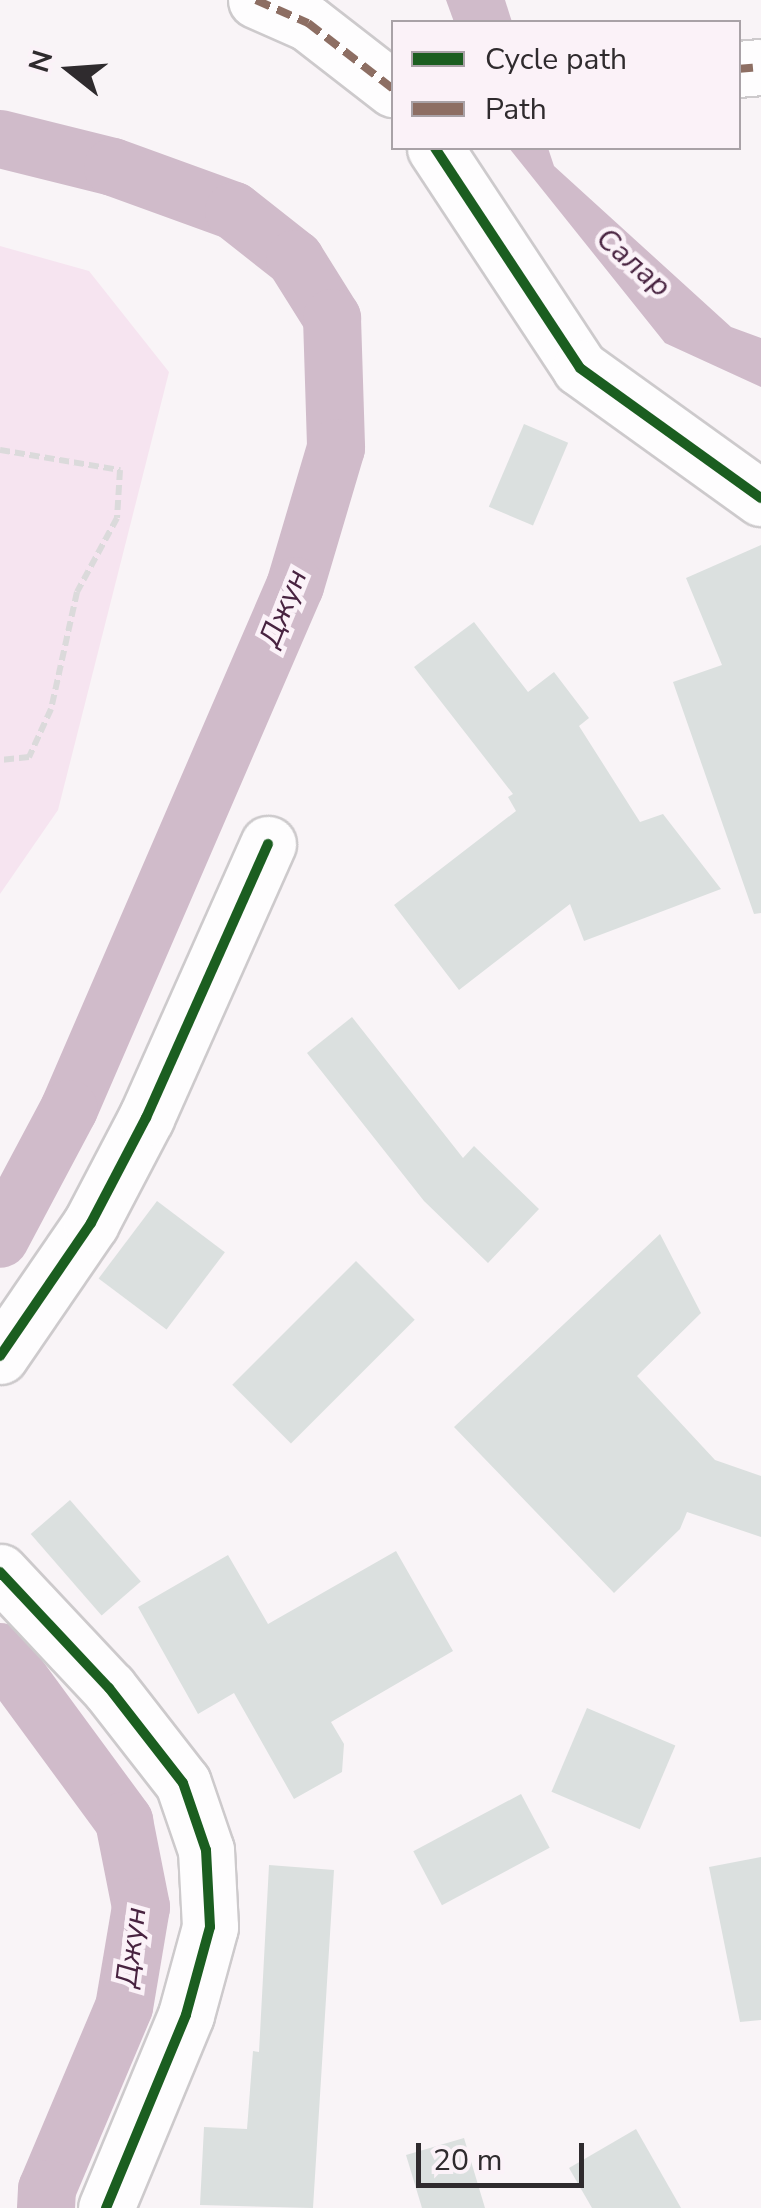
<!DOCTYPE html>
<meta charset="utf-8">
<style>
body{margin:0}
#map{position:relative;width:761px;height:2208px;overflow:hidden;background:#f9f4f7;font-family:"Nunito Sans",sans-serif}
div>[style]{position:absolute}
.green>*{inset:0;background:#f6e4f0}
.water>*{inset:0;background:#d0bbca}
.canal>*{height:58px;margin:-29px;padding:0 29px;transform-origin:29px;border-radius:29px;background:#d0bbca}
.building>*{inset:0;background:#dbe0df;transform-origin:0 0}
.path>*{height:6px;margin-top:-3px;transform-origin:0;background:repeating-linear-gradient(90deg,#dbdadb 0 10px,transparent 0 15px)}
.roads{filter:drop-shadow(2px 0 #cdcacc) drop-shadow(-2px 0 #cdcacc) drop-shadow(0 2px #cdcacc) drop-shadow(0 -2px #cdcacc)}
.minor>*{height:55px;margin:-27.5px;padding:0 27.5px;transform-origin:27.5px;border-radius:27.5px;background:#fefdfe}
.quiet>*{height:8px;margin-top:-4px;transform-origin:0;background:repeating-linear-gradient(90deg,#8d6e63 0 15px,transparent 0 23px)}
.cycleway>*{height:10px;margin:-5px;padding:0 5px;transform-origin:5px;border-radius:5px;background:#1b5e20}
span{translate:-50% -50%;white-space:nowrap;text-align:center;line-height:1.15;-webkit-text-stroke:9px #fbf2f8;paint-order:stroke}
.water-label{font-size:30px;color:#482340;font-style:italic}
.legend{position:absolute;left:391px;top:20px;width:350px;height:130px;box-sizing:border-box;background:#fbf2f8;border:2px solid #a9a2a7;margin:0;padding:12px 18px;list-style:none;font-size:30px;color:#2f2b2e}
.legend li{display:flex;align-items:center;gap:20px;height:50px}
.legend b{width:50px;border:2px solid #a9a2a7}
.north{position:absolute;left:20px;top:20px;width:100px;height:100px;-webkit-text-stroke:8px #fbf2f8;paint-order:stroke;rotate:287deg;font-size:28px;font-weight:700;line-height:40px;text-align:center;color:#2f2b2e}
.north::after{content:'';display:block;margin:auto;width:35px;height:45px;background:#2f2b2e;clip-path:polygon(50% 0,100% 100%,50% 72%,0 100%)}
.scale{position:absolute;left:416px;top:2143px;width:168px;height:45px;box-sizing:border-box;border:5px solid #2f2b2e;border-top:0;padding-left:12px;font-size:30px;line-height:35px;white-space:nowrap;color:#2f2b2e;-webkit-text-stroke:8px #fbf2f8;paint-order:stroke}
</style>
<div id="map">
<div class="green">
<i style="clip-path:polygon(0 246px,89px 271px,169px 372px,58px 810px,0 894px)"></i>
</div>
<div class="water">
<i style="clip-path:polygon(446px 0,505px 0,512px 22px,454px 22px)"></i>
<i style="clip-path:polygon(509px 148px,548px 148px,554px 166px,731px 327px,761px 338px,761px 387px,665px 343px)"></i>
</div>
<div class="canal">
<i style="left:0;top:139px;width:116px;rotate:13.9deg"></i>
<i style="left:113px;top:167px;width:129px;rotate:20deg"></i>
<i style="left:234px;top:211px;width:78px;rotate:38.2deg"></i>
<i style="left:295px;top:259px;width:70px;rotate:57.9deg"></i>
<i style="left:332px;top:318px;width:130px;rotate:88.2deg"></i>
<i style="left:336px;top:448px;width:144px;rotate:106.5deg"></i>
<i style="left:295px;top:586px;width:570px;rotate:113.37deg"></i>
<i style="left:69px;top:1109px;width:147px;rotate:118deg"></i>
<i style="left:0;top:1652px;width:210px;rotate:53.7deg"></i>
<i style="left:124px;top:1821px;width:88px;rotate:78.8deg"></i>
<i style="left:141px;top:1907px;width:101px;rotate:99.6deg"></i>
<i style="left:124px;top:2007px;width:198px;rotate:112.9deg"></i>
<i style="left:47px;top:2189px;width:19px;rotate:93deg"></i>
</div>
<div class="building">
<i style="left:524px;top:424px;width:48px;height:90px;rotate:23deg"></i>
<i style="clip-path:polygon(761px 545px,761px 913px,754px 914px,673px 682px,722px 665px,686px 578px)"></i>
<i style="clip-path:polygon(474px 622px,528px 692px,554px 672px,589px 718px,579px 726px,640px 822px,663px 814px,721px 889px,584px 941px,570px 904px,459px 990px,394px 905px,516px 811px,508px 797px,513px 794px,414px 667px)"></i>
<i style="clip-path:polygon(352px 1017px,463px 1158px,474px 1146px,539px 1209px,488px 1263px,424px 1201px,307px 1053px)"></i>
<i style="left:157px;top:1201px;width:85px;height:97px;rotate:37deg"></i>
<i style="clip-path:polygon(660px 1234px,701px 1313px,637px 1376px,715px 1460px,761px 1476px,761px 1537px,687px 1512px,680px 1529px,614px 1593px,454px 1427px)"></i>
<i style="left:356px;top:1261px;width:83px;height:175px;rotate:45deg"></i>
<i style="left:70px;top:1500px;width:108px;height:52px;rotate:49deg"></i>
<i style="clip-path:polygon(396px 1551px,453px 1651px,331px 1722px,344px 1744px,342px 1772px,294px 1799px,234px 1693px,198px 1714px,138px 1607px,228px 1555px,268px 1624px)"></i>
<i style="left:587px;top:1708px;width:96px;height:91px;rotate:23deg"></i>
<i style="left:521px;top:1794px;width:61px;height:122px;rotate:62deg"></i>
<i style="clip-path:polygon(761px 1857px,761px 2020px,740px 2022px,709px 1867px)"></i>
<i style="clip-path:polygon(269px 1865px,334px 1870px,313px 2208px,200px 2205px,204px 2127px,247px 2129px,253px 2051px,259px 2052px)"></i>
<i style="clip-path:polygon(636px 2129px,681px 2208px,592px 2208px,569px 2168px)"></i>
<i style="clip-path:polygon(464px 2138px,485px 2208px,422px 2208px,406px 2155px)"></i>
</div>
<div class="path">
<i style="left:0;top:450px;width:122px;rotate:9.5deg"></i>
<i style="left:120px;top:470px;width:48px;rotate:93.6deg"></i>
<i style="left:117px;top:518px;width:84px;rotate:118.4deg"></i>
<i style="left:77px;top:592px;width:120px;rotate:102.5deg"></i>
<i style="left:51px;top:709px;width:53px;rotate:114.6deg"></i>
<i style="left:29px;top:757px;width:29px;rotate:174deg"></i>
</div>
<div class="roads">
<div class="minor">
<i style="left:256px;top:0;width:57px;rotate:23.9deg"></i>
<i style="left:308px;top:23px;width:108px;rotate:37.8deg"></i>
<i style="left:738px;top:69px;width:23px;rotate:-5deg"></i>
<i style="left:435px;top:148px;width:263px;rotate:56.6deg"></i>
<i style="left:580px;top:368px;width:223px;rotate:35.7deg"></i>
<i style="left:0;top:1356px;width:161px;rotate:-55.6deg"></i>
<i style="left:91px;top:1223px;width:119px;rotate:-62.4deg"></i>
<i style="left:146px;top:1118px;width:300px;rotate:-66deg"></i>
<i style="left:0;top:1572px;width:159px;rotate:46.8deg"></i>
<i style="left:109px;top:1688px;width:120px;rotate:52.1deg"></i>
<i style="left:183px;top:1783px;width:71px;rotate:71.1deg"></i>
<i style="left:206px;top:1850px;width:77px;rotate:87deg"></i>
<i style="left:210px;top:1927px;width:91px;rotate:105.3deg"></i>
<i style="left:186px;top:2015px;width:209px;rotate:112.5deg"></i>
</div>
</div>
<div class="quiet">
<i style="left:256px;top:0;width:57px;rotate:23.9deg"></i>
<i style="left:308px;top:23px;width:108px;rotate:37.8deg"></i>
<i style="left:738px;top:69px;width:23px;rotate:-5deg"></i>
</div>
<div class="cycleway">
<i style="left:435px;top:148px;width:263px;rotate:56.6deg"></i>
<i style="left:580px;top:368px;width:223px;rotate:35.7deg"></i>
<i style="left:0;top:1356px;width:161px;rotate:-55.6deg"></i>
<i style="left:91px;top:1223px;width:119px;rotate:-62.4deg"></i>
<i style="left:146px;top:1118px;width:300px;rotate:-66deg"></i>
<i style="left:0;top:1572px;width:159px;rotate:46.8deg"></i>
<i style="left:109px;top:1688px;width:120px;rotate:52.1deg"></i>
<i style="left:183px;top:1783px;width:71px;rotate:71.1deg"></i>
<i style="left:206px;top:1850px;width:77px;rotate:87deg"></i>
<i style="left:210px;top:1927px;width:91px;rotate:105.3deg"></i>
<i style="left:186px;top:2015px;width:209px;rotate:112.5deg"></i>
</div>
<div class="water-label">
<span style="left:633px;top:263px;rotate:41deg">Салар</span>
<span style="left:284px;top:608px;rotate:-68deg">Джун</span>
<span style="left:132px;top:1947px;rotate:-83deg">Джун</span>
</div>
<ul class="legend">
<li><b style="height:12px;background:#1b5e20"></b>Cycle path</li>
<li><b style="height:12px;background:#8d6e63"></b>Path</li>
</ul>
<div class="north">N</div>
<div class="scale">20 m</div>
</div>
